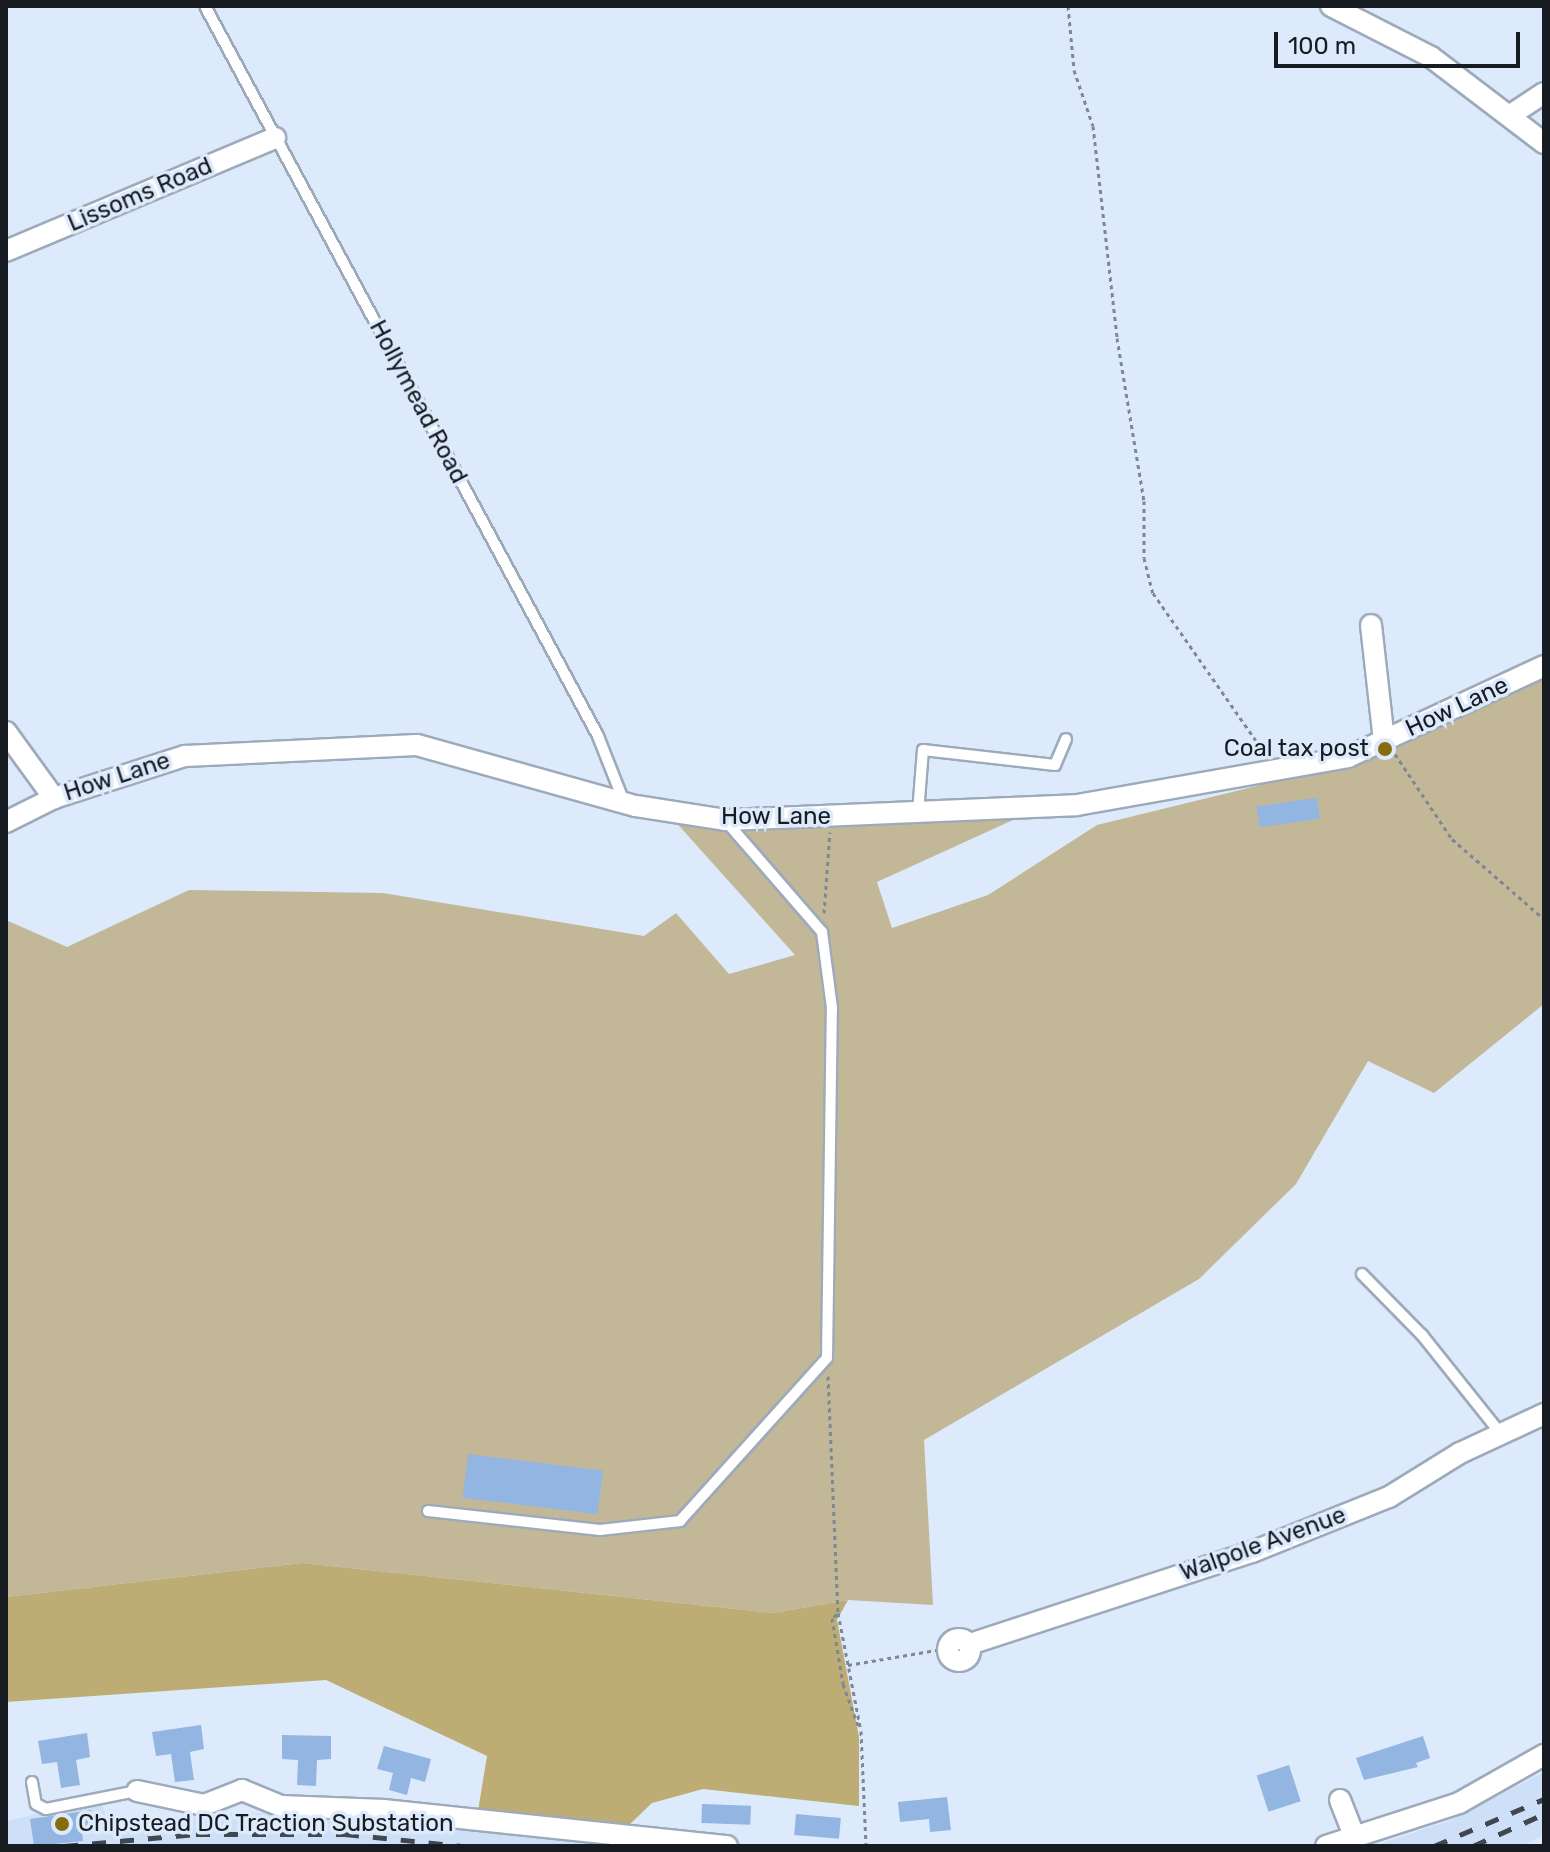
<!DOCTYPE html>
<style>
body{margin:0}
#map{position:relative;width:1550px;height:1852px;overflow:hidden;background:#ddeafc;font-family:Rubik,sans-serif}
div>[style]{position:absolute}
.built>*{inset:0;background:#cee0f8}
.green>*{inset:0;background:#c2b898}
.forest>*{inset:0;background:#beac75}
.building>*{inset:0;background:#92b5e2;transform-origin:0 0}
.path>*{height:3px;margin-top:-1.5px;transform-origin:0;background:repeating-linear-gradient(90deg,#7e8794 0 4px,transparent 0 8px)}
.roads{filter:drop-shadow(2px 0 #9daaba) drop-shadow(-2px 0 #9daaba) drop-shadow(0 2px #9daaba) drop-shadow(0 -2px #9daaba)}
.lane>*{height:10px;margin:-5px;padding:0 5px;transform-origin:5px;border-radius:5px;background:#fff}
.street>*{height:20px;margin:-10px;padding:0 10px;transform-origin:10px;border-radius:10px;background:#fff}
.street>.ring{margin:-10px;padding:0;box-sizing:content-box;background:none;border:20px solid #fff;border-radius:50%}
.rail>*{height:5px;margin-top:-2.5px;transform-origin:0;background:repeating-linear-gradient(90deg,#404750 0 14px,transparent 0 28px)}
.dots>*{width:22px;height:22px;translate:-50% -50%;box-sizing:border-box;border:4px solid #ddeafc;border-radius:50%}
span{translate:-50% -50%;white-space:nowrap;text-align:center;line-height:1.15;-webkit-text-stroke:7px #ddeafc;paint-order:stroke}
.street-label{font-size:24px;color:#171c22}
.poi-label{font-size:24px;color:#171c22}
.right{translate:-100% -50%;text-align:right}
.left{translate:0 -50%;text-align:left}
.frame{position:absolute;inset:0;border:8px solid #171c22;pointer-events:none}
.scale{position:absolute;left:1274px;top:32px;width:246px;height:36px;box-sizing:border-box;border:4px solid #171c22;border-top:0;padding-left:10px;font-size:24px;line-height:28px;white-space:nowrap;color:#171c22;-webkit-text-stroke:6px #ddeafc;paint-order:stroke}
</style>
<div id="map">
<div class="built">
<i style="clip-path:polygon(1544px 1772px,1544px 1835px,1522px 1846px,1374px 1846px,1454px 1819px)"></i>
<i style="clip-path:polygon(102px 1799px,107px 1826px,242px 1812px,470px 1828px,603px 1846px,6px 1846px,6px 1821px)"></i>
</div>
<div class="green">
<i style="clip-path:polygon(1544px 672px,1544px 1004px,1434px 1093px,1368px 1061px,1296px 1184px,1199px 1279px,924px 1440px,933px 1605px,848px 1600px,773px 1613px,302px 1563px,6px 1597px,6px 920px,67px 947px,189px 890px,383px 893px,644px 936px,676px 913px,729px 974px,795px 955px,664px 809px,811px 828px,1026px 814px,877px 882px,892px 928px,988px 895px,1097px 825px,1347px 764px)"></i>
</div>
<div class="forest">
<i style="clip-path:polygon(302px 1563px,773px 1613px,848px 1600px,837px 1620px,859px 1737px,859px 1806px,703px 1789px,652px 1803px,629px 1825px,478px 1811px,487px 1756px,326px 1680px,6px 1702px,6px 1597px)"></i>
</div>
<div class="building">
<i style="left:1317px;top:798px;width:21px;height:61px;rotate:82deg"></i>
<i style="left:468px;top:1454px;width:136px;height:44px;rotate:7deg"></i>
<i style="clip-path:polygon(201px 1725px,204px 1749px,190px 1752px,194px 1780px,175px 1782px,171px 1754px,156px 1756px,152px 1732px)"></i>
<i style="clip-path:polygon(87px 1733px,90px 1757px,76px 1760px,80px 1785px,61px 1788px,57px 1762px,42px 1764px,38px 1741px)"></i>
<i style="clip-path:polygon(282px 1735px,331px 1736px,331px 1759px,317px 1760px,316px 1786px,297px 1785px,298px 1760px,282px 1759px)"></i>
<i style="clip-path:polygon(1423px 1736px,1430px 1758px,1416px 1763px,1418px 1767px,1364px 1780px,1356px 1758px)"></i>
<i style="clip-path:polygon(384px 1746px,431px 1759px,425px 1782px,411px 1778px,407px 1795px,389px 1790px,393px 1773px,377px 1769px)"></i>
<i style="left:1289px;top:1765px;width:38px;height:34px;rotate:72deg"></i>
<i style="clip-path:polygon(947px 1797px,951px 1830px,930px 1832px,929px 1819px,900px 1822px,898px 1802px)"></i>
<i style="left:702px;top:1804px;width:49px;height:19px;rotate:2deg"></i>
<i style="clip-path:polygon(91px 1810px,94px 1829px,82px 1831px,83px 1841px,34px 1846px,30px 1819px)"></i>
<i style="left:796px;top:1814px;width:45px;height:21px;rotate:5deg"></i>
</div>
<div class="path">
<i style="left:1068px;top:6px;width:64px;rotate:84.6deg"></i>
<i style="left:1074px;top:70px;width:59px;rotate:71.3deg"></i>
<i style="left:1093px;top:126px;width:213px;rotate:83.5deg"></i>
<i style="left:1117px;top:338px;width:165px;rotate:80.6deg"></i>
<i style="left:1144px;top:501px;width:57px;rotate:90deg"></i>
<i style="left:1144px;top:558px;width:36px;rotate:76deg"></i>
<i style="left:1153px;top:593px;width:198px;rotate:55.1deg"></i>
<i style="left:1395px;top:754px;width:102px;rotate:56.2deg"></i>
<i style="left:1452px;top:839px;width:122px;rotate:41deg"></i>
<i style="left:824px;top:913px;width:81px;rotate:-85.8deg"></i>
<i style="left:828px;top:1376px;width:237px;rotate:87.6deg"></i>
<i style="left:838px;top:1613px;width:120px;rotate:79deg"></i>
<i style="left:861px;top:1731px;width:115px;rotate:87.5deg"></i>
<i style="left:837px;top:1614px;width:6px;rotate:141deg"></i>
<i style="left:832px;top:1618px;width:67px;rotate:80.5deg"></i>
<i style="left:843px;top:1684px;width:47px;rotate:70deg"></i>
<i style="left:848px;top:1665px;width:100px;rotate:-9.7deg"></i>
</div>
<div class="roads">
<div class="lane">
<i style="left:205px;top:6px;width:829px;rotate:61.7deg"></i>
<i style="left:598px;top:736px;width:71px;rotate:68.5deg"></i>
<i style="left:918px;top:813px;width:63px;rotate:-85.5deg"></i>
<i style="left:923px;top:750px;width:133px;rotate:6.5deg"></i>
<i style="left:1055px;top:765px;width:28px;rotate:-67deg"></i>
<i style="left:1362px;top:1274px;width:86px;rotate:45.5deg"></i>
<i style="left:1422px;top:1335px;width:127px;rotate:51.4deg"></i>
<i style="left:428px;top:1511px;width:173px;rotate:6.3deg"></i>
<i style="left:600px;top:1530px;width:81px;rotate:-6.4deg"></i>
<i style="left:680px;top:1521px;width:219px;rotate:-48deg"></i>
<i style="left:827px;top:1358px;width:350px;rotate:-89.2deg"></i>
<i style="left:832px;top:1008px;width:77px;rotate:-97.5deg"></i>
<i style="left:822px;top:932px;width:147px;rotate:-130.9deg"></i>
<i style="left:32px;top:1782px;width:22px;rotate:80deg"></i>
<i style="left:36px;top:1804px;width:11px;rotate:27deg"></i>
<i style="left:46px;top:1809px;width:93px;rotate:-11.2deg"></i>
</div>
<div class="street">
<i style="left:1331px;top:6px;width:112px;rotate:27deg"></i>
<i style="left:1431px;top:57px;width:142px;rotate:37.3deg"></i>
<i style="left:1509px;top:116px;width:42px;rotate:-33.3deg"></i>
<i style="left:6px;top:251px;width:292px;rotate:-22.8deg"></i>
<i style="left:1371px;top:625px;width:117px;rotate:83.6deg"></i>
<i style="left:6px;top:732px;width:82px;rotate:54deg"></i>
<i style="left:6px;top:822px;width:54px;rotate:-26.6deg"></i>
<i style="left:54px;top:798px;width:138px;rotate:-17.8deg"></i>
<i style="left:185px;top:756px;width:232px;rotate:-2.7deg"></i>
<i style="left:417px;top:745px;width:227px;rotate:15.6deg"></i>
<i style="left:636px;top:806px;width:90px;rotate:8.9deg"></i>
<i style="left:725px;top:820px;width:352px;rotate:-2.4deg"></i>
<i style="left:1077px;top:805px;width:275px;rotate:-10deg"></i>
<i style="left:1348px;top:757px;width:216px;rotate:-24.9deg"></i>
<i class="ring" style="left:948px;top:1639px;width:2px;height:2px"></i>
<i style="left:970px;top:1644px;width:297px;rotate:-18.1deg"></i>
<i style="left:1252px;top:1552px;width:148px;rotate:-21.9deg"></i>
<i style="left:1389px;top:1497px;width:84px;rotate:-31.8deg"></i>
<i style="left:1460px;top:1453px;width:93px;rotate:-24.9deg"></i>
<i style="left:137px;top:1791px;width:68px;rotate:11.8deg"></i>
<i style="left:204px;top:1805px;width:41px;rotate:-21.5deg"></i>
<i style="left:242px;top:1790px;width:42px;rotate:22.3deg"></i>
<i style="left:281px;top:1806px;width:103px;rotate:2.2deg"></i>
<i style="left:384px;top:1810px;width:345px;rotate:6deg"></i>
<i style="left:1340px;top:1800px;width:41px;rotate:68.5deg"></i>
<i style="left:1326px;top:1846px;width:140px;rotate:-17.9deg"></i>
<i style="left:1459px;top:1803px;width:98px;rotate:-29.5deg"></i>
</div>
</div>
<div class="rail">
<i style="left:64px;top:1846px;width:133px;rotate:-5.2deg"></i>
<i style="left:196px;top:1834px;width:149px"></i>
<i style="left:345px;top:1834px;width:120px;rotate:5.8deg"></i>
<i style="left:1434px;top:1846px;width:120px;rotate:-23.1deg"></i>
<i style="left:1473px;top:1846px;width:78px;rotate:-24.3deg"></i>
</div>
<div class="dots">
<i style="left:1385px;top:749px;background:#866d0c"></i>
<i style="left:62px;top:1824px;background:#866d0c"></i>
</div>
<div class="street-label">
<span style="left:140px;top:195px;rotate:-23deg">Lissoms Road</span>
<span style="left:418px;top:402px;rotate:62deg">Hollymead Road</span>
<span style="left:1457px;top:707px;rotate:-25deg">How Lane</span>
<span style="left:117px;top:777px;rotate:-18deg">How Lane</span>
<span style="left:776px;top:817px">How Lane</span>
<span style="left:1263px;top:1544px;rotate:-20deg">Walpole Avenue</span>
</div>
<div class="poi-label">
<span class="right" style="left:1369px;top:749px">Coal tax post</span>
<span class="left" style="left:78px;top:1824px">Chipstead DC Traction Substation</span>
</div>
<div class="frame"></div>
<div class="scale">100 m</div>
</div>
